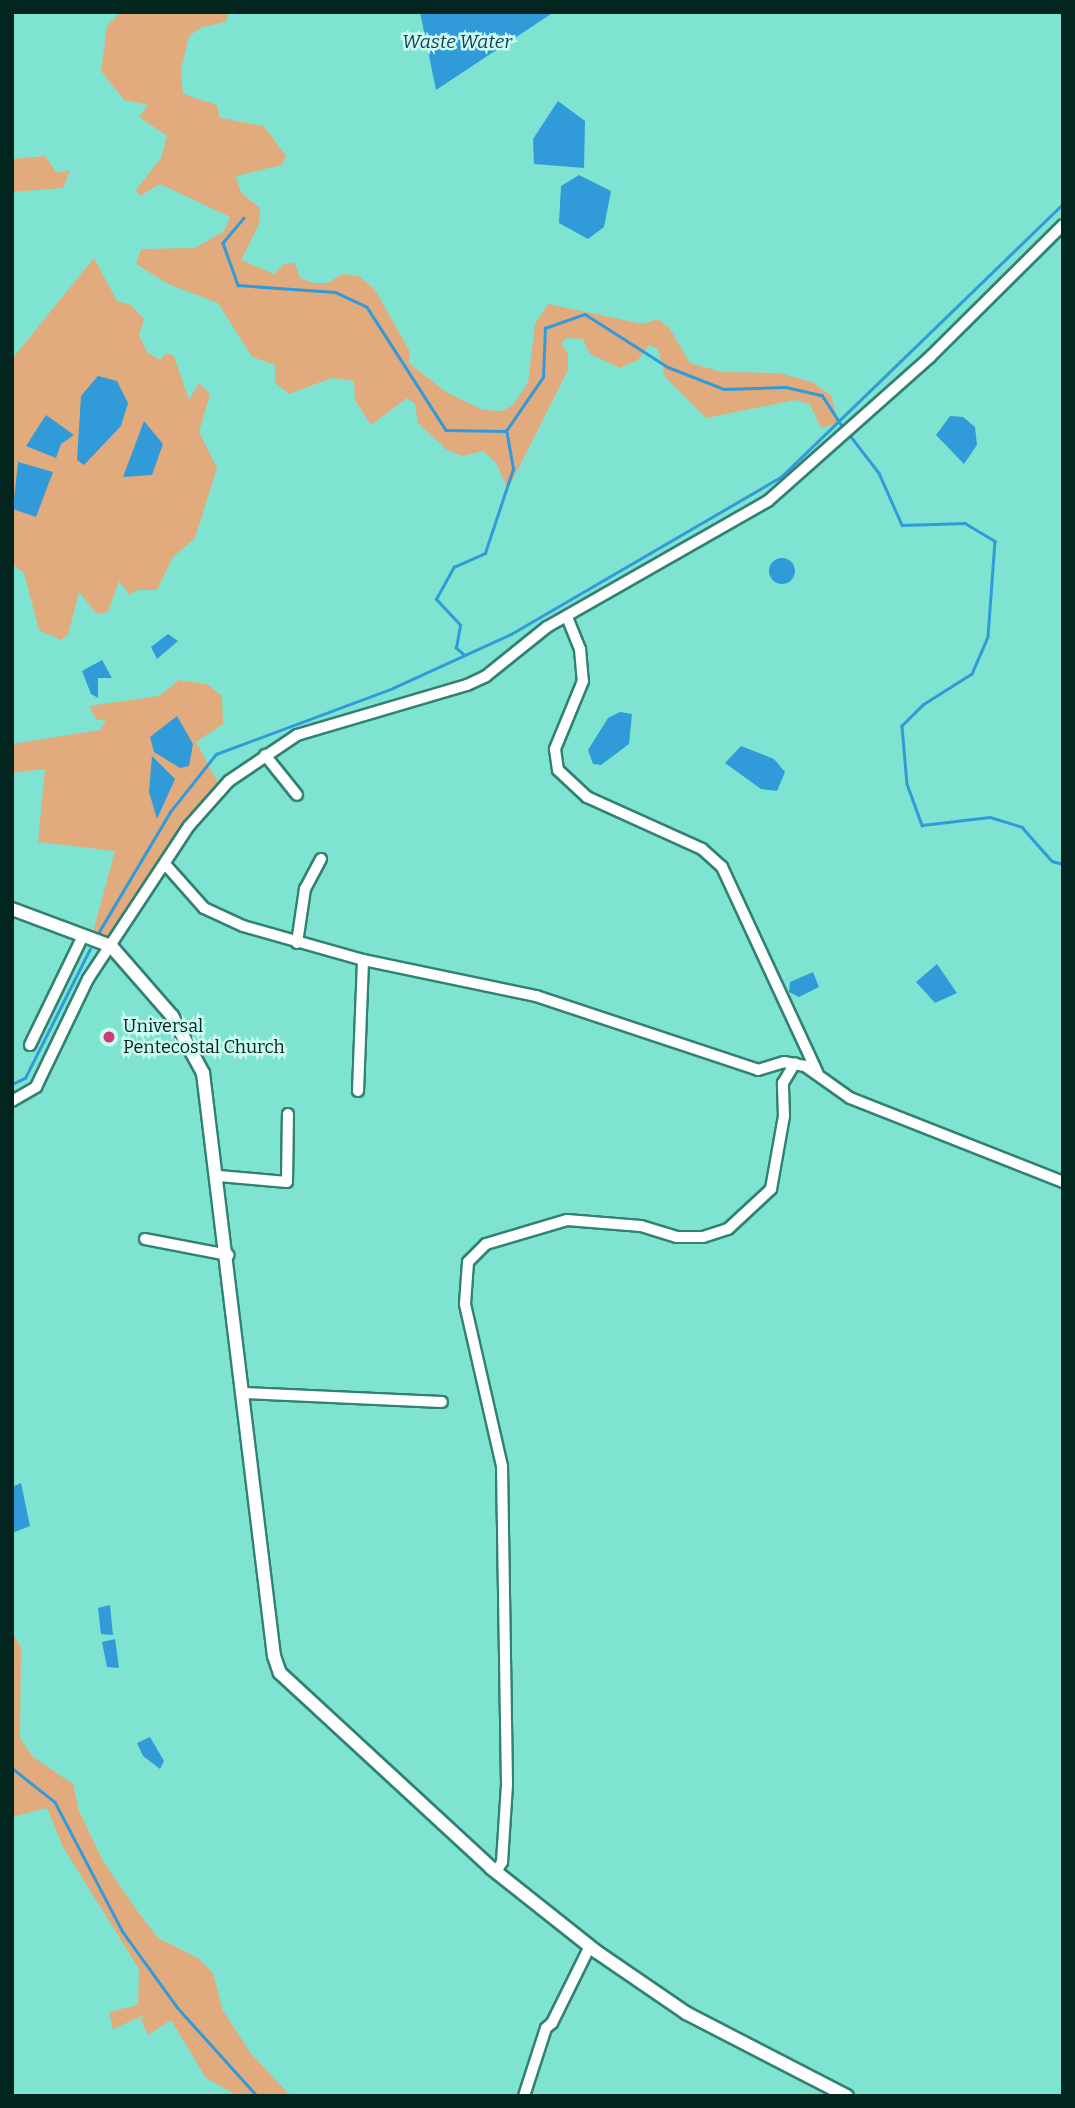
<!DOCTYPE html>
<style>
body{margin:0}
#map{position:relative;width:1075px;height:2108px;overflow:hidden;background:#7ee4d1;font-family:Bitter,serif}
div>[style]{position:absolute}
.green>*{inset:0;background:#e2ab7d}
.water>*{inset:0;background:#319ad9}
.round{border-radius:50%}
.stream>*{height:2.5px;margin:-1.25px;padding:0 1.25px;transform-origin:1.25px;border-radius:1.25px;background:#319ad9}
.roads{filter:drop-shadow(2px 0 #318174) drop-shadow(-2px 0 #318174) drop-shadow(0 2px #318174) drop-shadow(0 -2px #318174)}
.minor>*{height:10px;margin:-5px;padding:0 5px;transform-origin:5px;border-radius:5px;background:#fff}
.tertiary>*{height:12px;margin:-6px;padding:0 6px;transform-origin:6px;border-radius:6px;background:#fff}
.dots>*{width:19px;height:19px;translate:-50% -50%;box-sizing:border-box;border:4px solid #cbfbf0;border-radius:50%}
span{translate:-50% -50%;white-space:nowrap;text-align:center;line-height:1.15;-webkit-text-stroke:5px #cbfbf0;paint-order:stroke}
.poi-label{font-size:18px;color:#03251f}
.left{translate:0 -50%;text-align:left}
.water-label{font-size:19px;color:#123c57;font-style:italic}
.frame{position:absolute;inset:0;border:14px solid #03251f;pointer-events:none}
</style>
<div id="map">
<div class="green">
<i style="clip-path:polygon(121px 12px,228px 12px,226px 22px,202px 27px,189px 36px,181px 70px,183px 94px,217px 105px,220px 118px,264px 126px,286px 156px,282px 165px,236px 176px,241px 193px,260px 208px,259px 224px,241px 260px,274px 274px,284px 264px,295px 263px,300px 278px,313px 283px,327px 283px,343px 274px,359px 276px,375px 290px,409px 350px,409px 363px,446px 392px,483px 410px,502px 411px,512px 406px,528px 383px,535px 324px,548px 304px,643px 324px,658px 319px,670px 329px,690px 363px,722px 372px,779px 373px,812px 382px,831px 395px,838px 423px,821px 428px,810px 404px,795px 400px,706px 418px,665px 377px,658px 349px,649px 345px,638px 360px,620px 368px,590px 354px,583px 339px,567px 338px,561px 343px,568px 353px,568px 370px,508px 489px,496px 463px,483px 451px,462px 456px,447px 450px,418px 423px,415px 404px,407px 398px,371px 425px,355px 400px,354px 381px,332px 378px,289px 394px,275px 383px,275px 365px,252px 357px,218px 303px,168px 284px,136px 264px,141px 249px,195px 248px,224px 231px,230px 217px,160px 184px,140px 196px,136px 190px,161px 158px,167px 136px,139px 117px,148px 105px,124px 100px,101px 71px,107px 26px)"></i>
<i style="clip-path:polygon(45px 156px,57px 173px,70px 170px,63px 188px,12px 192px,12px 159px)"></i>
<i style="clip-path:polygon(94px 258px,117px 301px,131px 305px,144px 319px,139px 335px,147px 352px,160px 360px,166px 353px,174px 356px,189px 400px,199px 383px,210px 394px,199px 432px,217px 468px,195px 538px,173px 557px,157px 590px,137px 590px,130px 595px,119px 581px,108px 612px,97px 614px,79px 592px,68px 635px,61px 640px,39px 630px,24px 573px,12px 564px,12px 359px)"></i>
<i style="clip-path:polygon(179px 680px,207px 684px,222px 696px,223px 724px,196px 742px,218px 783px,111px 946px,91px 939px,115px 851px,38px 842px,45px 769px,12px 773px,12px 744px,100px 730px,106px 721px,96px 719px,89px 706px,159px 696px)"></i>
<i style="clip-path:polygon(12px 1632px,21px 1647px,20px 1738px,33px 1757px,73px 1784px,79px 1811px,103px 1861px,138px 1912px,158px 1938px,198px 1958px,213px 1973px,223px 2011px,252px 2055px,291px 2096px,238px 2096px,206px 2078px,171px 2020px,148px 2035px,141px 2019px,147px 2014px,113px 2029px,109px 2012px,138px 2005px,139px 1969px,63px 1847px,47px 1808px,12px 1817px)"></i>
</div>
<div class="water">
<i style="clip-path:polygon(420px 12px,554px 12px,436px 90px)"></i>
<i style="clip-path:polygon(558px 101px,585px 121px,584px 168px,534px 164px,533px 139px)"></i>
<i style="clip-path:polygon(579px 175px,611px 191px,604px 227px,588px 239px,559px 223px,561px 186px)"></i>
<i style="clip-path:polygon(98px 376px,117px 381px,128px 403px,121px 426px,84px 465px,77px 460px,81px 396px)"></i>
<i style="clip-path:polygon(46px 415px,74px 435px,61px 444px,56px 458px,26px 446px)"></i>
<i style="clip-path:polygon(950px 416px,963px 417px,975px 427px,977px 445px,964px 464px,936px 435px)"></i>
<i style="clip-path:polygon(144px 421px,163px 444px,152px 475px,123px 477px)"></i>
<i style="clip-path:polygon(18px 462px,53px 472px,36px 517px,13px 509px)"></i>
<i class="round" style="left:769px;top:558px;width:26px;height:26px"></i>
<i style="clip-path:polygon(168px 634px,178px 641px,157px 659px,151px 647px)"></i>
<i style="clip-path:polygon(102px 660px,112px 678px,98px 678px,98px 698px,91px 694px,82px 671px)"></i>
<i style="clip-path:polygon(620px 712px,632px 714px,629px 744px,601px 765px,593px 764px,588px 750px,608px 718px)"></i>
<i style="clip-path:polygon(177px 716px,193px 744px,189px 766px,180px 768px,154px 752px,150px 737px)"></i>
<i style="clip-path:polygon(741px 746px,774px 759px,785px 772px,777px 791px,761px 789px,725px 763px)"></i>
<i style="clip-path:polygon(152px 756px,175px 779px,157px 819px,149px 792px)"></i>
<i style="clip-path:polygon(937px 964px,957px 993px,935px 1003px,916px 982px)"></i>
<i style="clip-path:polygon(813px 972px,819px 987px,799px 997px,789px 992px,790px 982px)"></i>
<i style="clip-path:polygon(21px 1483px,30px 1526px,12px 1533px,12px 1487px)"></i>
<i style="clip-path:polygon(110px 1605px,113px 1635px,101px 1634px,98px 1608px)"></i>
<i style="clip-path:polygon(115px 1639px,119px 1668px,107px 1667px,102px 1642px)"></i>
<i style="clip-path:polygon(150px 1737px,164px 1761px,160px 1769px,143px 1756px,137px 1743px)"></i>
</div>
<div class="stream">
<i style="left:244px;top:218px;width:33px;rotate:130deg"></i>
<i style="left:223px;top:243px;width:45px;rotate:70.3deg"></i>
<i style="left:238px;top:285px;width:97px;rotate:4.1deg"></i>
<i style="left:335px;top:292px;width:35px;rotate:25deg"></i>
<i style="left:367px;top:307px;width:146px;rotate:57.3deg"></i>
<i style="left:446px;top:430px;width:60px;rotate:1deg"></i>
<i style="left:506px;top:431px;width:65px;rotate:-55.6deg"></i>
<i style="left:543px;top:377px;width:49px;rotate:-87.7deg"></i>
<i style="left:545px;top:328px;width:42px;rotate:-19.3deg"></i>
<i style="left:585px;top:314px;width:98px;rotate:32.6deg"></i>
<i style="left:668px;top:367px;width:60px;rotate:21.4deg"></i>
<i style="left:724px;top:389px;width:62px;rotate:-1.8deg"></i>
<i style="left:786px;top:387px;width:37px;rotate:13deg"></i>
<i style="left:822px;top:395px;width:37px;rotate:57deg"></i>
<i style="left:849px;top:434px;width:49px;rotate:52.4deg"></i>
<i style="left:879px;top:473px;width:57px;rotate:66.1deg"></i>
<i style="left:902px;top:525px;width:63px;rotate:-1.8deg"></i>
<i style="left:965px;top:523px;width:35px;rotate:31deg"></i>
<i style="left:995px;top:541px;width:96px;rotate:94.2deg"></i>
<i style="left:988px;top:637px;width:40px;rotate:113.4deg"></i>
<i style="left:972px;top:674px;width:58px;rotate:147.7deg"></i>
<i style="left:923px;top:705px;width:30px;rotate:135deg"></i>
<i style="left:902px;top:726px;width:58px;rotate:85.1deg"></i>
<i style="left:907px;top:784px;width:44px;rotate:69.9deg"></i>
<i style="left:922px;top:825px;width:68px;rotate:-6.7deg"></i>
<i style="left:990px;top:817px;width:34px;rotate:17deg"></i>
<i style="left:1022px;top:827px;width:45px;rotate:48.6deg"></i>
<i style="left:1052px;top:861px;width:11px;rotate:15deg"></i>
<i style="left:464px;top:655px;width:11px;rotate:-139deg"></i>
<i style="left:456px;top:648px;width:23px;rotate:-80deg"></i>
<i style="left:460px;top:625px;width:35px;rotate:-133deg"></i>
<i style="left:436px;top:599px;width:37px;rotate:-61deg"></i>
<i style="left:454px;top:567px;width:34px;rotate:-24deg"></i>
<i style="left:485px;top:553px;width:89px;rotate:-71.6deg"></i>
<i style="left:513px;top:469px;width:39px;rotate:-100deg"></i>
<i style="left:97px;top:935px;width:143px;rotate:-59.3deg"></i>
<i style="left:170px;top:812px;width:74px;rotate:-51.6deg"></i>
<i style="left:216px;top:754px;width:189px;rotate:-20.4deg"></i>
<i style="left:393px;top:688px;width:130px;rotate:-24.6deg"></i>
<i style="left:511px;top:634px;width:312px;rotate:-30.2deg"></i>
<i style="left:781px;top:477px;width:392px;rotate:-44.1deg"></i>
<i style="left:12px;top:1084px;width:14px;rotate:-25deg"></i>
<i style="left:25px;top:1078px;width:144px;rotate:-63.3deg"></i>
<i style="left:12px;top:1768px;width:55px;rotate:38.3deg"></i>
<i style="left:55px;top:1802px;width:147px;rotate:62.4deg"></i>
<i style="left:123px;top:1932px;width:92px;rotate:54.2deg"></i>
<i style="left:177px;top:2007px;width:120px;rotate:48deg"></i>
</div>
<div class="roads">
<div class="minor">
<i style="left:567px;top:617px;width:35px;rotate:68deg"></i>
<i style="left:580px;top:649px;width:32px;rotate:85deg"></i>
<i style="left:583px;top:681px;width:74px;rotate:112.4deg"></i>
<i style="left:555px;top:749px;width:21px;rotate:82deg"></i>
<i style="left:558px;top:770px;width:40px;rotate:43deg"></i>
<i style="left:587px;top:797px;width:126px;rotate:24.3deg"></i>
<i style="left:702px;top:849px;width:27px;rotate:42deg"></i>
<i style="left:722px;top:867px;width:226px;rotate:65.1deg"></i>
<i style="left:265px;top:755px;width:51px;rotate:51.3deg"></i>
<i style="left:165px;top:864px;width:59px;rotate:48.4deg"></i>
<i style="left:204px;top:908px;width:43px;rotate:24.8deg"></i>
<i style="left:243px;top:926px;width:125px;rotate:15.8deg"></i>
<i style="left:363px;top:960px;width:177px;rotate:11.8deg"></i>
<i style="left:536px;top:996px;width:234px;rotate:18.4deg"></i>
<i style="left:758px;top:1070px;width:27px;rotate:-17deg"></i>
<i style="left:784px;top:1062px;width:21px;rotate:11deg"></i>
<i style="left:805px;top:1066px;width:55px;rotate:35.4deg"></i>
<i style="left:850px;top:1098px;width:229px;rotate:21.5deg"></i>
<i style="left:297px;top:943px;width:55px;rotate:-81.6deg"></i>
<i style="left:305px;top:889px;width:34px;rotate:-62deg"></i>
<i style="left:30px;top:1045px;width:121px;rotate:-64.1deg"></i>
<i style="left:358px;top:1091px;width:131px;rotate:-87.8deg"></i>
<i style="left:12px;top:1101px;width:28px;rotate:-30deg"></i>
<i style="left:36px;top:1087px;width:120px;rotate:-64.3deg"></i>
<i style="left:88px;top:979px;width:183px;rotate:-56.6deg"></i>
<i style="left:189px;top:826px;width:60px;rotate:-48.4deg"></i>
<i style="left:229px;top:781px;width:82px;rotate:-34.1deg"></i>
<i style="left:297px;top:735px;width:177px;rotate:-16.4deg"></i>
<i style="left:467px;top:685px;width:21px;rotate:-25deg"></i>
<i style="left:486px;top:676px;width:78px;rotate:-38.8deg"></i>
<i style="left:547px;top:627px;width:254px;rotate:-29.7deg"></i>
<i style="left:768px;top:501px;width:217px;rotate:-41.6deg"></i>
<i style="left:930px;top:357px;width:187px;rotate:-44.8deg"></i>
<i style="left:219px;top:1176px;width:68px;rotate:5deg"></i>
<i style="left:287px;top:1182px;width:68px;rotate:-89.2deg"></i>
<i style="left:145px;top:1239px;width:85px;rotate:10.9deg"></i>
<i style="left:244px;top:1393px;width:198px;rotate:2.6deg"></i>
<i style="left:496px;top:1872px;width:12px;rotate:-59deg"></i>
<i style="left:502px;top:1862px;width:78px;rotate:-86.3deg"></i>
<i style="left:507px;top:1784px;width:318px;rotate:-90.9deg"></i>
<i style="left:502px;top:1466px;width:166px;rotate:-102.9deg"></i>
<i style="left:465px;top:1304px;width:42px;rotate:-85.9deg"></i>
<i style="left:468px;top:1262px;width:25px;rotate:-45deg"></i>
<i style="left:486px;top:1244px;width:84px;rotate:-16.5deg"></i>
<i style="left:567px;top:1220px;width:74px;rotate:4.6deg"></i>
<i style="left:641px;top:1226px;width:38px;rotate:17deg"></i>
<i style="left:677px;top:1237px;width:26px"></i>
<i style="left:703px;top:1237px;width:26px;rotate:-18deg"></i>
<i style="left:728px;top:1229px;width:59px;rotate:-42.9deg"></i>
<i style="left:771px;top:1189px;width:74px;rotate:-79.9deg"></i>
<i style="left:784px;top:1116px;width:33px;rotate:-92deg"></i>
<i style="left:783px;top:1083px;width:23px;rotate:-59deg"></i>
<i style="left:524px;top:2096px;width:71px;rotate:-72.1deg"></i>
<i style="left:546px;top:2028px;width:8px;rotate:-40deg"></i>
<i style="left:552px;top:2023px;width:86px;rotate:-63.7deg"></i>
</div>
<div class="tertiary">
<i style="left:12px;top:909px;width:106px;rotate:20.5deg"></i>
<i style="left:111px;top:946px;width:93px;rotate:48.9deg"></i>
<i style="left:172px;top:1016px;width:65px;rotate:61.5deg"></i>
<i style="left:203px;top:1073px;width:587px;rotate:83.06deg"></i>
<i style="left:274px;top:1656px;width:18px;rotate:71deg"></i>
<i style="left:280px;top:1673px;width:287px;rotate:42.7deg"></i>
<i style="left:491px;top:1868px;width:135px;rotate:38.4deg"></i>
<i style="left:597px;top:1952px;width:108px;rotate:34.4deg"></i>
<i style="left:686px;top:2013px;width:181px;rotate:27.3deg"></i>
</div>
</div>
<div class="dots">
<i style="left:109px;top:1037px;background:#c93e75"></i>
</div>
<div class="poi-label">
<span class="left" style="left:123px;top:1037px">Universal<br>Pentecostal Church</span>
</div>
<div class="water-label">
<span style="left:457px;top:42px">Waste Water</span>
</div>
<div class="frame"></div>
</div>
